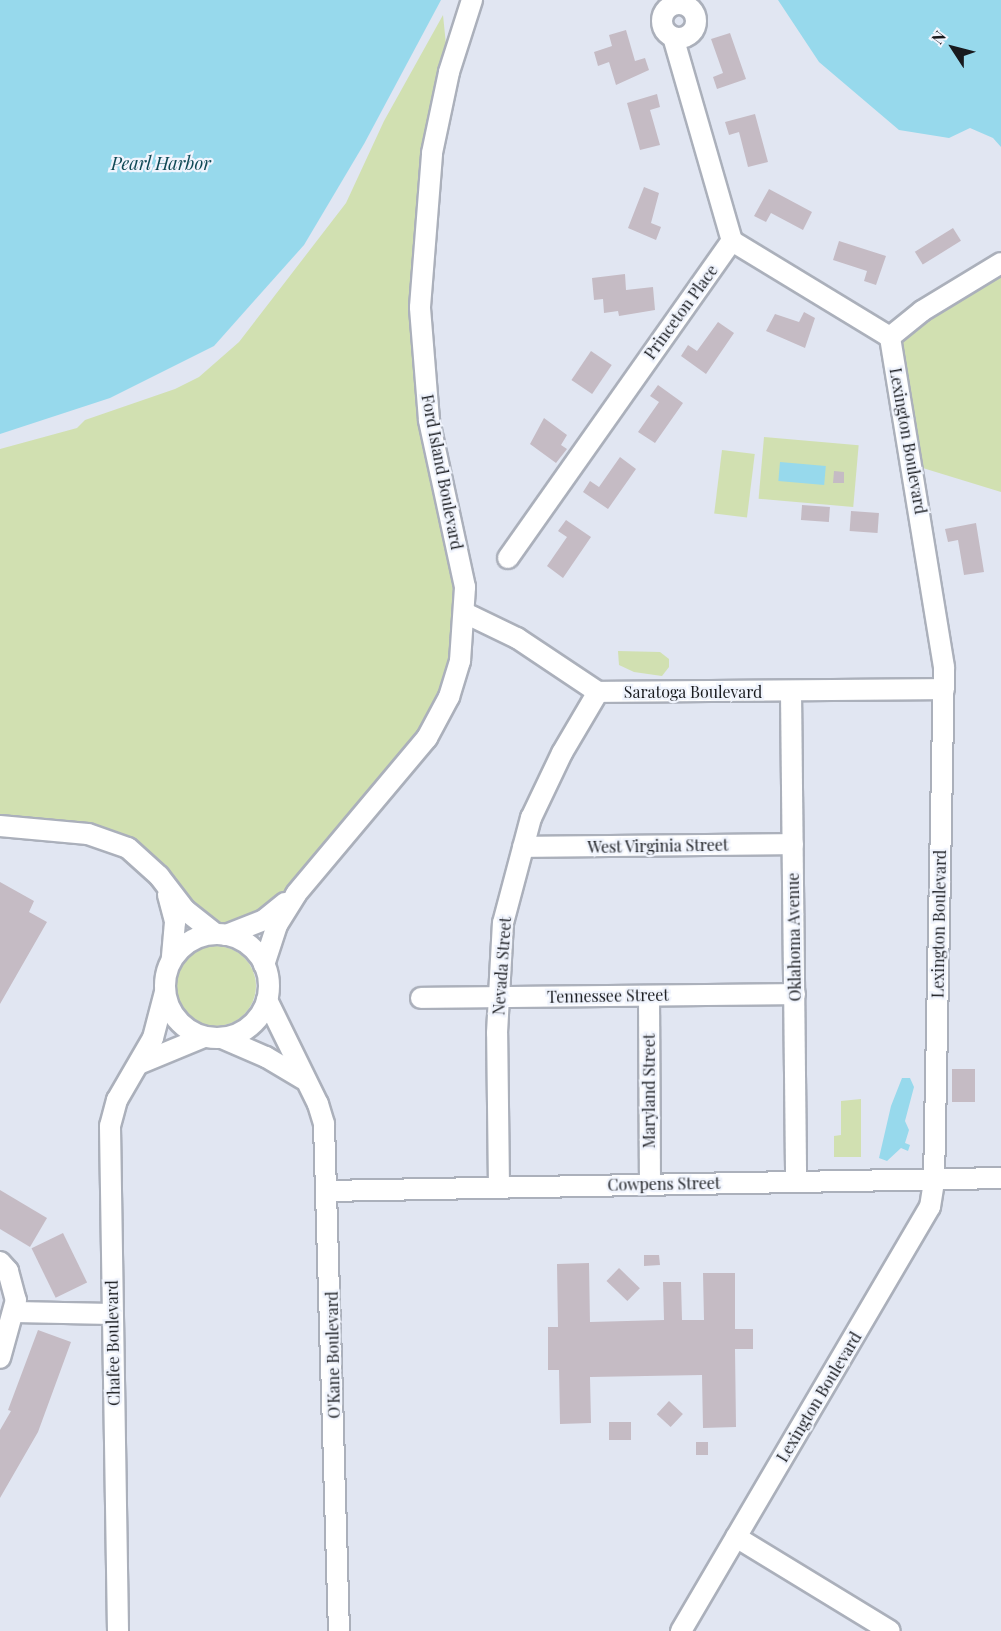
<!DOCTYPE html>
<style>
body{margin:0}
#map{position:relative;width:1001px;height:1631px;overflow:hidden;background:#e1e6f2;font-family:"Playfair Display",serif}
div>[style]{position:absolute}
.green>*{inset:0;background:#d1e0b1;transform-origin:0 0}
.round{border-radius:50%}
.water>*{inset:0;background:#97d9ec;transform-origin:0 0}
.building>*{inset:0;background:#c5bbc4;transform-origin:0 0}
.roads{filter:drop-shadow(2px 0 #abb0bb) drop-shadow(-2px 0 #abb0bb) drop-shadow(0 2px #abb0bb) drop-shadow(0 -2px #abb0bb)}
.minor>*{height:20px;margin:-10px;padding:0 10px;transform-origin:10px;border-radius:10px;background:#fff}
.minor>.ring{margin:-10px;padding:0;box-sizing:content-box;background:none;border:20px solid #fff;border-radius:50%}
span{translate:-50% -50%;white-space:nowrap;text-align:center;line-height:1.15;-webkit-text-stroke:4.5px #f0f4fd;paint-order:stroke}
.street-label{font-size:16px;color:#181a1e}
.water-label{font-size:18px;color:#0f4956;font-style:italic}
.north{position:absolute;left:923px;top:18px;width:60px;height:60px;-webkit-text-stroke:4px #f0f4fd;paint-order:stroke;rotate:306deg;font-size:16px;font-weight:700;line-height:24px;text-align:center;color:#181a1e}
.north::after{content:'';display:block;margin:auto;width:21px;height:27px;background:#181a1e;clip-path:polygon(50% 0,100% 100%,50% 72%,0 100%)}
</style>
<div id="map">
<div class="green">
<i style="clip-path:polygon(443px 15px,449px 74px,420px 307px,462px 570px,449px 697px,296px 894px,226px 935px,128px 848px,0 826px,0 449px,77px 428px,85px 420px,175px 389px,199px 377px,239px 342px,346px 203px,384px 121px)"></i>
<i style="clip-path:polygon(1001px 263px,1001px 492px,913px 465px,890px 337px)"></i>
<i style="left:764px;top:437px;width:95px;height:62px;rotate:5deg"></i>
<i style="left:722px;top:450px;width:33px;height:64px;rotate:7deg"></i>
<i style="clip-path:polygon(618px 651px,660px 652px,669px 659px,669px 667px,662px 676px,634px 672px,619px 665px)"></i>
<i class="round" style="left:176px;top:946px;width:80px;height:80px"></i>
<i style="clip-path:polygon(861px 1099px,861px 1157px,834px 1157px,834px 1136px,841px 1135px,841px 1101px)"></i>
</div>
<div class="water">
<i style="clip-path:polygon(0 0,441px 0,364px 144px,304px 245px,214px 346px,110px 398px,0 434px)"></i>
<i style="clip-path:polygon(778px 0,1001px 0,1001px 147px,993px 138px,970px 128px,949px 138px,899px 130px,819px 62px)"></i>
<i style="left:780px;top:462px;width:46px;height:19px;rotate:5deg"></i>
<i style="clip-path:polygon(902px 1078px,910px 1078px,914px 1087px,905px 1121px,909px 1130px,905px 1143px,910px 1145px,908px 1151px,901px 1148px,887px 1161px,879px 1158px,891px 1106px)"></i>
</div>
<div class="building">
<i style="clip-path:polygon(626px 30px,635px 61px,645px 58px,649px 70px,616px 85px,609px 62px,598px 66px,594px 52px,612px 46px,609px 35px)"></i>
<i style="clip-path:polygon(730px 33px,746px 79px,717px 89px,713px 77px,723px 73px,711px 39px)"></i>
<i style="clip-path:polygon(657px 94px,660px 107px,650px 110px,660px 145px,640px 150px,627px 103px)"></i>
<i style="clip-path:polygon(755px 114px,768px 162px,748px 167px,739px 132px,729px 135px,725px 122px)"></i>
<i style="clip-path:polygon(644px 187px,659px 193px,651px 223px,661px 227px,656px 240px,628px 228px)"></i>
<i style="clip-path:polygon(769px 189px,812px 212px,803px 230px,771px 213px,766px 222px,754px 216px)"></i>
<i style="left:953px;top:228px;width:15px;height:45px;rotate:58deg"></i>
<i style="clip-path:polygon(839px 241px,886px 256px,876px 285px,864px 281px,867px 271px,833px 260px)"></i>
<i style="clip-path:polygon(625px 274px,626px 290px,653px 287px,655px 310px,619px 316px,618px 311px,604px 313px,603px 299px,594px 300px,592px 278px)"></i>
<i style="clip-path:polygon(804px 312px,815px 318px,805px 348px,766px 331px,775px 314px,799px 322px)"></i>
<i style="clip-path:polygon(718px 322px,734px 333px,706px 374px,681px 356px,688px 345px,697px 351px)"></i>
<i style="left:591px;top:351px;width:25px;height:35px;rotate:34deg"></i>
<i style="clip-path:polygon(658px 385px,683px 403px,655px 443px,638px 432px,659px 402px,650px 396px)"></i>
<i style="clip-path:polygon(544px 418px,567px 435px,561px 445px,567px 449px,556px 463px,530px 444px)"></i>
<i style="clip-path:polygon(620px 457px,636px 469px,608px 509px,583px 492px,590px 481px,599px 487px)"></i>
<i style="clip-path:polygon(834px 471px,844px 472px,844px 483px,833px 483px)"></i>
<i style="left:802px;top:505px;width:28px;height:15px;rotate:4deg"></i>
<i style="left:851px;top:511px;width:28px;height:20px;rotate:4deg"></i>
<i style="clip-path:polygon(566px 520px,591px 537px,563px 578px,547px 566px,567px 537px,558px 531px)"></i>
<i style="clip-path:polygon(976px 523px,984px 572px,964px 575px,958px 540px,948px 542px,945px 529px)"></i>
<i style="clip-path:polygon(0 882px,34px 901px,29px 912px,47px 922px,0 1004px)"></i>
<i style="left:952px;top:1069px;width:23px;height:33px"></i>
<i style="clip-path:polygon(0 1190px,47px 1218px,30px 1247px,0 1229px)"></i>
<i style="left:63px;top:1233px;width:55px;height:35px;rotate:64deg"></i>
<i style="clip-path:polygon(644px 1255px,659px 1255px,660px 1265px,644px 1266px)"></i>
<i style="clip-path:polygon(589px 1263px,590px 1322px,664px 1320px,663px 1282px,681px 1282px,682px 1320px,704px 1320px,703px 1273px,735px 1273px,735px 1329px,753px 1329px,753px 1349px,735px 1349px,736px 1427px,703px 1428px,702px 1375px,590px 1377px,591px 1423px,560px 1424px,559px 1370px,548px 1370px,548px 1327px,558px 1327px,557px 1264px)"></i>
<i style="left:619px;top:1268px;width:29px;height:18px;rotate:44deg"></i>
<i style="clip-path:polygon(38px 1330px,71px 1342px,38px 1432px,0 1498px,0 1430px,11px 1411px,8px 1410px)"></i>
<i style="left:669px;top:1401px;width:19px;height:18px;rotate:43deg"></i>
<i style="left:609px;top:1422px;width:22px;height:18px"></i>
<i style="left:696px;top:1442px;width:12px;height:13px"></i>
</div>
<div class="roads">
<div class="minor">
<i class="ring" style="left:662px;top:4px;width:14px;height:14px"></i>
<i style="left:890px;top:337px;width:41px;rotate:-39.1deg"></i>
<i style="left:922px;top:311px;width:92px;rotate:-31.3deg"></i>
<i style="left:508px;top:558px;width:388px;rotate:-54.8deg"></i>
<i style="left:732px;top:241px;width:212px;rotate:-106.1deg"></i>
<i style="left:465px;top:613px;width:58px;rotate:25.7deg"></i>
<i style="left:517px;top:638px;width:97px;rotate:33.7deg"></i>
<i style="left:598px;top:692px;width:346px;rotate:-0.5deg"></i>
<i style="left:791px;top:692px;width:489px;rotate:89.4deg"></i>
<i style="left:0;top:826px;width:88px;rotate:5.2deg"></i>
<i style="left:88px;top:834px;width:42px;rotate:19.3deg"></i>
<i style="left:128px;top:848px;width:42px;rotate:42.1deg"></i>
<i style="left:159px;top:876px;width:43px;rotate:52.6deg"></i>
<i style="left:185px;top:910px;width:39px;rotate:38deg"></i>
<i style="left:523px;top:847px;width:270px;rotate:-0.6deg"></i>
<i style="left:168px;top:895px;width:28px;rotate:75deg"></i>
<i style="left:175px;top:922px;width:37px;rotate:95deg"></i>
<i class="ring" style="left:165px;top:934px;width:84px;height:84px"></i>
<i style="left:226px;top:935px;width:41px;rotate:-21.5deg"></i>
<i style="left:264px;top:920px;width:27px;rotate:-39deg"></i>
<i style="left:264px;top:965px;width:42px;rotate:-72deg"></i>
<i style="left:277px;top:925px;width:36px;rotate:-58deg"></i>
<i style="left:296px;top:894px;width:204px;rotate:-50deg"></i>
<i style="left:427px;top:738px;width:47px;rotate:-61.8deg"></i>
<i style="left:449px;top:697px;width:38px;rotate:-73deg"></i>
<i style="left:460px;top:661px;width:74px;rotate:-86.1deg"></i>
<i style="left:465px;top:587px;width:171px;rotate:-102.2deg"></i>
<i style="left:429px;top:420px;width:113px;rotate:-94.6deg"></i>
<i style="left:420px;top:307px;width:154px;rotate:-85.5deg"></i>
<i style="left:432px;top:153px;width:83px;rotate:-78.1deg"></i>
<i style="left:449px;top:72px;width:76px;rotate:-72.3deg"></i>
<i style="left:649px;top:996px;width:189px;rotate:89.7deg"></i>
<i style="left:421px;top:998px;width:374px;rotate:-0.6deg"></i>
<i style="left:267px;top:1000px;width:116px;rotate:63.9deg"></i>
<i style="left:318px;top:1104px;width:21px;rotate:73deg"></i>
<i style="left:324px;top:1124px;width:507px;rotate:88.31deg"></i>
<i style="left:222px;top:1038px;width:48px;rotate:23.4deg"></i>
<i style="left:266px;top:1057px;width:43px;rotate:30.7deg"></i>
<i style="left:141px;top:1063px;width:68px;rotate:-22.4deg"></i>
<i style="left:499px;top:1187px;width:154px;rotate:-90.7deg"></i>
<i style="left:497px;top:1033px;width:110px;rotate:-86.9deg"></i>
<i style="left:503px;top:923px;width:109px;rotate:-75.1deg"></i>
<i style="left:531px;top:818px;width:72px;rotate:-64.5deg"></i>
<i style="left:562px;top:753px;width:71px;rotate:-59.5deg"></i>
<i style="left:326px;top:1191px;width:675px;rotate:-1.1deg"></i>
<i style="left:0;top:1262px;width:12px;rotate:48deg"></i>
<i style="left:8px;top:1271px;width:30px;rotate:75deg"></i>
<i style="left:16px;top:1300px;width:60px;rotate:105.4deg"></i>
<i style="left:15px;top:1312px;width:97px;rotate:1.2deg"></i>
<i style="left:736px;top:1537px;width:180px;rotate:31.4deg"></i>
<i style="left:118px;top:1631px;width:505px;rotate:-90.91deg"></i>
<i style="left:110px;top:1126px;width:27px;rotate:-75deg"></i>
<i style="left:117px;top:1100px;width:72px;rotate:-59.9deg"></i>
<i style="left:153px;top:1038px;width:48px;rotate:-75.4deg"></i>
<i style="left:681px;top:1631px;width:492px;rotate:-59.6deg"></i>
<i style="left:930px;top:1207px;width:26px;rotate:-81deg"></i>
<i style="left:934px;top:1181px;width:514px;rotate:-88.89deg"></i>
<i style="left:944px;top:667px;width:334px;rotate:-99.3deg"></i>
<i style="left:890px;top:337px;width:185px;rotate:-148.7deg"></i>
</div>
</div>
<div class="street-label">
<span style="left:681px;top:312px;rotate:-54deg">Princeton Place</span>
<span style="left:908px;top:441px;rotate:80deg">Lexington Boulevard</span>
<span style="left:442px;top:472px;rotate:79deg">Ford Island Boulevard</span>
<span style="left:693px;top:692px">Saratoga Boulevard</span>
<span style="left:658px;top:846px;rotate:-1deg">West Virginia Street</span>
<span style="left:939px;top:924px;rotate:-89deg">Lexington Boulevard</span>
<span style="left:794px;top:937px;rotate:-91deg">Oklahoma Avenue</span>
<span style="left:502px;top:966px;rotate:-86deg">Nevada Street</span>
<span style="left:608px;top:996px;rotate:-1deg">Tennessee Street</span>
<span style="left:649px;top:1091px;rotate:-90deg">Maryland Street</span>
<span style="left:664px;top:1184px;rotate:-1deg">Cowpens Street</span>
<span style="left:113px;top:1343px;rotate:-91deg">Chafee Boulevard</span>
<span style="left:333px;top:1355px;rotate:-91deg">O'Kane Boulevard</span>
<span style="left:819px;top:1397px;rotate:-59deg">Lexington Boulevard</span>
</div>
<div class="water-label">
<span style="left:161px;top:163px">Pearl Harbor</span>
</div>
<div class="north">N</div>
</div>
